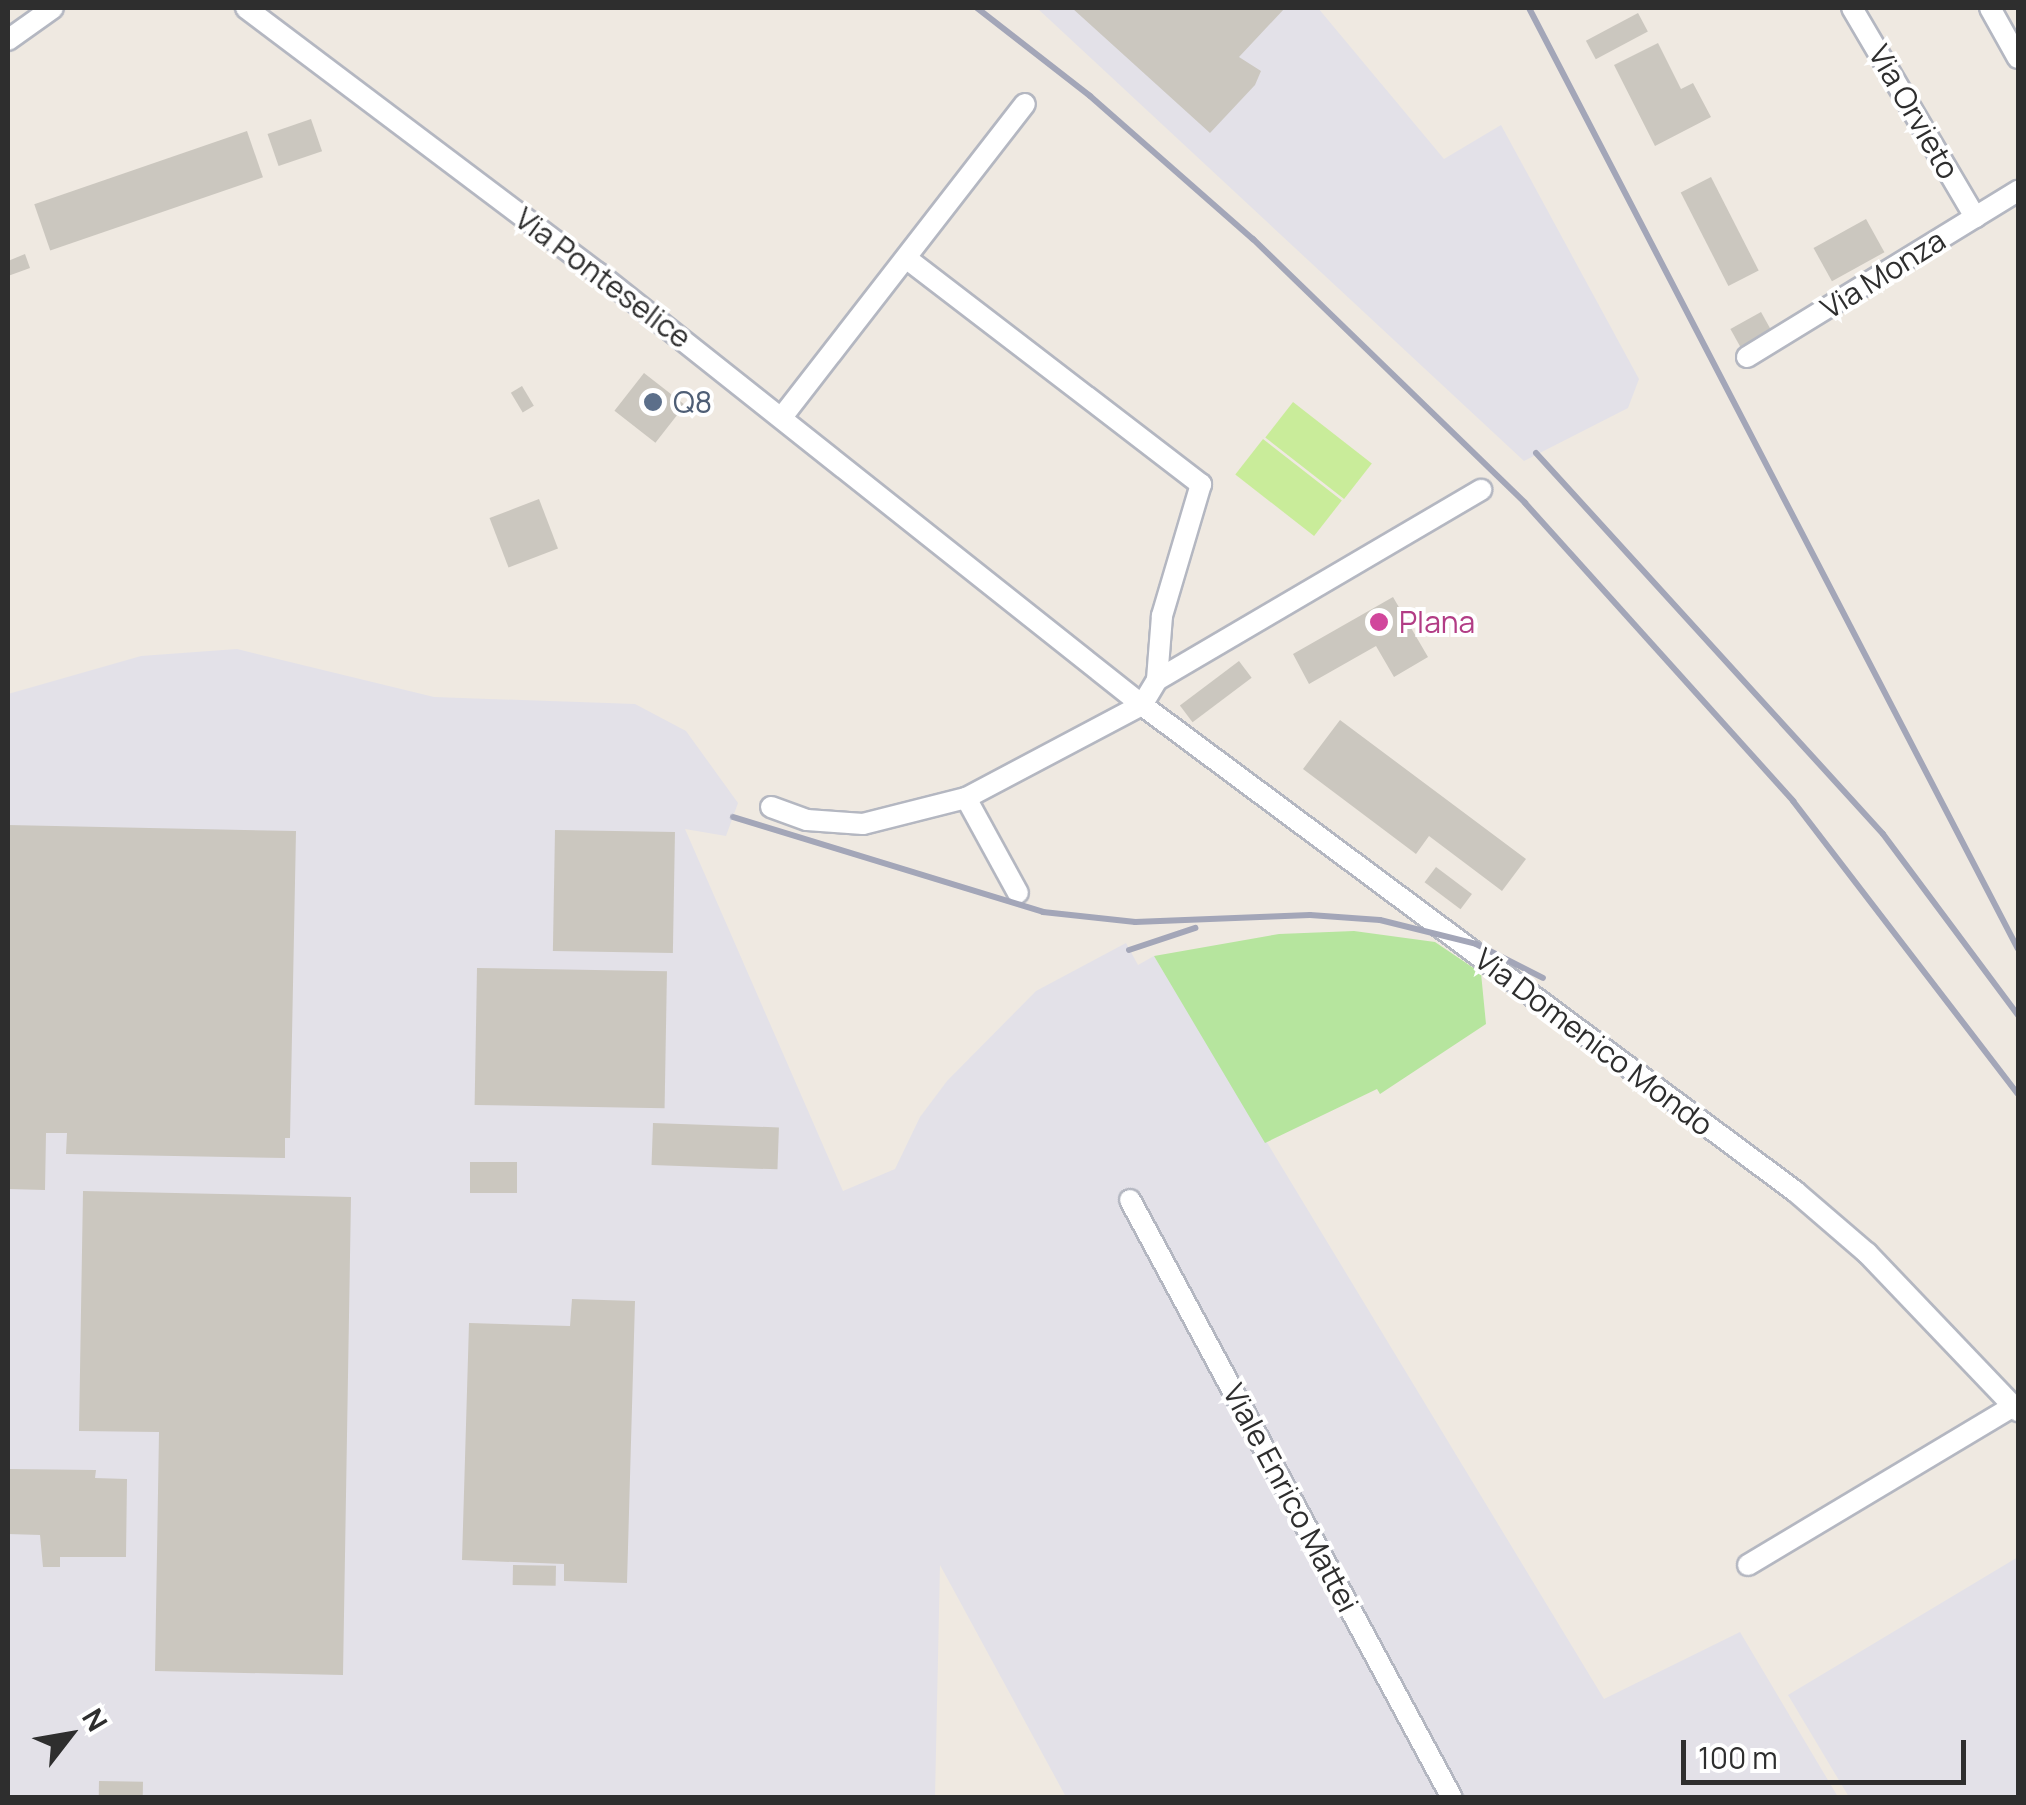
<!DOCTYPE html>
<style>
body{margin:0}
#map{position:relative;width:2026px;height:1805px;overflow:hidden;background:#efe9e1;font-family:Manrope,sans-serif}
div>[style]{position:absolute}
.industrial>*{inset:0;background:#e3e1e8}
.green>*{inset:0;background:#b6e59e}
.pitch>*{inset:0;background:#c9ec9a;transform-origin:0 0}
.building>*{inset:0;background:#cbc7bf;transform-origin:0 0}
.roads{filter:drop-shadow(2px 0 #b4b7c1) drop-shadow(-2px 0 #b4b7c1) drop-shadow(0 2px #b4b7c1) drop-shadow(0 -2px #b4b7c1)}
.minor>*{height:20px;margin:-10px;padding:0 10px;transform-origin:10px;border-radius:10px;background:#fff}
.rail>*{height:6px;margin:-3px;padding:0 3px;transform-origin:3px;border-radius:3px;background:#a3a6b8}
.dots>*{width:28px;height:28px;translate:-50% -50%;box-sizing:border-box;border:5px solid #fff;border-radius:50%}
span{translate:-50% -50%;white-space:nowrap;text-align:center;line-height:1.15;-webkit-text-stroke:8px #fff;paint-order:stroke}
.street-label{font-size:30px;color:#2e2e2e}
.service-label{font-size:30px;color:#4e5e75}
.left{translate:0 -50%;text-align:left}
.hotel-label{font-size:30px;color:#b23c85}
.frame{position:absolute;inset:0;border:10px solid #2e2e2e;pointer-events:none}
.north{position:absolute;left:20px;top:1685px;width:100px;height:100px;-webkit-text-stroke:8px #fff;paint-order:stroke;rotate:59deg;font-size:28px;font-weight:700;line-height:40px;text-align:center;color:#2e2e2e}
.north::after{content:'';display:block;margin:auto;width:35px;height:45px;background:#2e2e2e;clip-path:polygon(50% 0,100% 100%,50% 72%,0 100%)}
.scale{position:absolute;left:1681px;top:1740px;width:285px;height:45px;box-sizing:border-box;border:5px solid #2e2e2e;border-top:0;padding-left:12px;font-size:30px;line-height:35px;white-space:nowrap;color:#2e2e2e;-webkit-text-stroke:8px #fff;paint-order:stroke}
</style>
<div id="map">
<div class="industrial">
<i style="clip-path:polygon(1037px 8px,1318px 8px,1444px 159px,1501px 125px,1639px 379px,1628px 408px,1524px 461px)"></i>
<i style="clip-path:polygon(237px 649px,434px 697px,635px 704px,686px 731px,738px 803px,726px 836px,685px 829px,843px 1191px,895px 1169px,920px 1117px,947px 1081px,1036px 991px,1126px 943px,1138px 965px,1154px 956px,1604px 1699px,1740px 1632px,1838px 1797px,1066px 1797px,940px 1565px,935px 1797px,8px 1797px,8px 694px,141px 656px)"></i>
<i style="clip-path:polygon(2018px 1557px,2018px 1797px,1849px 1797px,1788px 1695px)"></i>
</div>
<div class="green">
<i style="clip-path:polygon(1354px 931px,1435px 942px,1481px 973px,1486px 1024px,1380px 1094px,1377px 1089px,1265px 1143px,1154px 956px,1279px 934px)"></i>
</div>
<div class="pitch">
<i style="left:1293px;top:402px;width:100px;height:45px;rotate:38deg"></i>
<i style="left:1263px;top:439px;width:100px;height:45px;rotate:38deg"></i>
</div>
<div class="building">
<i style="clip-path:polygon(1072px 8px,1285px 8px,1239px 57px,1261px 71px,1255px 85px,1210px 133px)"></i>
<i style="left:1638px;top:13px;width:21px;height:59px;rotate:62deg"></i>
<i style="clip-path:polygon(1658px 43px,1681px 89px,1693px 83px,1711px 117px,1655px 146px,1614px 65px)"></i>
<i style="left:311px;top:119px;width:34px;height:46px;rotate:71deg"></i>
<i style="left:247px;top:131px;width:49px;height:225px;rotate:71deg"></i>
<i style="left:1711px;top:177px;width:105px;height:34px;rotate:63deg"></i>
<i style="left:1866px;top:219px;width:38px;height:60px;rotate:61deg"></i>
<i style="clip-path:polygon(25px 254px,30px 268px,8px 276px,8px 261px)"></i>
<i style="left:1761px;top:312px;width:21px;height:35px;rotate:61deg"></i>
<i style="left:644px;top:373px;width:52px;height:48px;rotate:38deg"></i>
<i style="left:522px;top:386px;width:23px;height:13px;rotate:59deg"></i>
<i style="left:539px;top:499px;width:53px;height:53px;rotate:69deg"></i>
<i style="clip-path:polygon(1393px 597px,1428px 657px,1394px 677px,1376px 646px,1309px 684px,1293px 654px)"></i>
<i style="left:1239px;top:661px;width:21px;height:74px;rotate:53deg"></i>
<i style="clip-path:polygon(1340px 720px,1526px 859px,1502px 891px,1429px 836px,1416px 854px,1303px 769px)"></i>
<i style="clip-path:polygon(8px 825px,296px 831px,290px 1138px,285px 1138px,285px 1158px,66px 1154px,67px 1133px,46px 1133px,45px 1190px,8px 1189px)"></i>
<i style="left:555px;top:830px;width:120px;height:121px;rotate:1deg"></i>
<i style="left:1436px;top:867px;width:45px;height:19px;rotate:37deg"></i>
<i style="left:477px;top:968px;width:190px;height:137px;rotate:1deg"></i>
<i style="left:653px;top:1123px;width:126px;height:42px;rotate:2deg"></i>
<i style="left:470px;top:1162px;width:47px;height:31px"></i>
<i style="clip-path:polygon(83px 1191px,351px 1197px,343px 1675px,155px 1671px,159px 1432px,79px 1431px)"></i>
<i style="clip-path:polygon(572px 1299px,635px 1301px,627px 1583px,564px 1581px,564px 1564px,462px 1560px,469px 1323px,570px 1326px)"></i>
<i style="clip-path:polygon(8px 1469px,96px 1470px,95px 1478px,127px 1479px,126px 1557px,60px 1557px,60px 1567px,43px 1567px,40px 1535px,8px 1534px)"></i>
<i style="left:513px;top:1565px;width:43px;height:20px;rotate:1deg"></i>
<i style="left:99px;top:1781px;width:44px;height:17px;rotate:1deg"></i>
</div>
<div class="roads">
<div class="minor">
<i style="left:246px;top:8px;width:441px;rotate:37deg"></i>
<i style="left:598px;top:273px;width:695px;rotate:38.45deg"></i>
<i style="left:1142px;top:705px;width:815px;rotate:36.67deg"></i>
<i style="left:1796px;top:1192px;width:94px;rotate:40.7deg"></i>
<i style="left:1867px;top:1253px;width:219px;rotate:46.3deg"></i>
<i style="left:1852px;top:8px;width:243px;rotate:59.5deg"></i>
<i style="left:1990px;top:8px;width:57px;rotate:60.8deg"></i>
<i style="left:8px;top:40px;width:55px;rotate:-35.4deg"></i>
<i style="left:906px;top:258px;width:372px;rotate:37.5deg"></i>
<i style="left:1201px;top:484px;width:138px;rotate:106.5deg"></i>
<i style="left:1162px;top:616px;width:64px;rotate:94.5deg"></i>
<i style="left:1747px;top:357px;width:318px;rotate:-31.5deg"></i>
<i style="left:782px;top:417px;width:396px;rotate:-52.2deg"></i>
<i style="left:966px;top:798px;width:108px;rotate:61.3deg"></i>
<i style="left:771px;top:807px;width:38px;rotate:20deg"></i>
<i style="left:807px;top:820px;width:56px;rotate:4.1deg"></i>
<i style="left:863px;top:824px;width:106px;rotate:-14.2deg"></i>
<i style="left:966px;top:798px;width:199px;rotate:-27.9deg"></i>
<i style="left:1142px;top:705px;width:29px;rotate:-59deg"></i>
<i style="left:1157px;top:680px;width:376px;rotate:-30.4deg"></i>
<i style="left:1130px;top:1200px;width:679px;rotate:61.7deg"></i>
<i style="left:1748px;top:1565px;width:310px;rotate:-30.9deg"></i>
</div>
</div>
<div class="rail">
<i style="left:977px;top:8px;width:143px;rotate:37.9deg"></i>
<i style="left:1090px;top:96px;width:217px;rotate:41.3deg"></i>
<i style="left:1253px;top:239px;width:379px;rotate:44.1deg"></i>
<i style="left:1525px;top:503px;width:401px;rotate:48deg"></i>
<i style="left:1793px;top:801px;width:369px;rotate:52.5deg"></i>
<i style="left:1529px;top:8px;width:1060px;rotate:62.54deg"></i>
<i style="left:1536px;top:453px;width:515px;rotate:47.67deg"></i>
<i style="left:1883px;top:834px;width:226px;rotate:53.3deg"></i>
<i style="left:733px;top:817px;width:324px;rotate:17deg"></i>
<i style="left:1043px;top:912px;width:93px;rotate:6.2deg"></i>
<i style="left:1135px;top:922px;width:175px;rotate:-2.3deg"></i>
<i style="left:1310px;top:915px;width:70px;rotate:4.1deg"></i>
<i style="left:1380px;top:920px;width:99px;rotate:14deg"></i>
<i style="left:1476px;top:944px;width:75px;rotate:26.9deg"></i>
<i style="left:1129px;top:950px;width:70px;rotate:-18.4deg"></i>
</div>
<div class="dots">
<i style="left:653px;top:402px;background:#5c6f8a"></i>
<i style="left:1379px;top:622px;background:#d1479c"></i>
</div>
<div class="street-label">
<span style="left:1914px;top:112px;rotate:60deg">Via Orvieto</span>
<span style="left:1883px;top:274px;rotate:-32deg">Via Monza</span>
<span style="left:603px;top:278px;rotate:37deg">Via Ponteselice</span>
<span style="left:1594px;top:1042px;rotate:37deg">Via Domenico Mondo</span>
<span style="left:1291px;top:1498px;rotate:62deg">Viale Enrico Mattei</span>
</div>
<div class="service-label">
<span class="left" style="left:673px;top:402px">Q8</span>
</div>
<div class="hotel-label">
<span class="left" style="left:1399px;top:622px">Plana</span>
</div>
<div class="frame"></div>
<div class="north">N</div>
<div class="scale">100 m</div>
</div>
